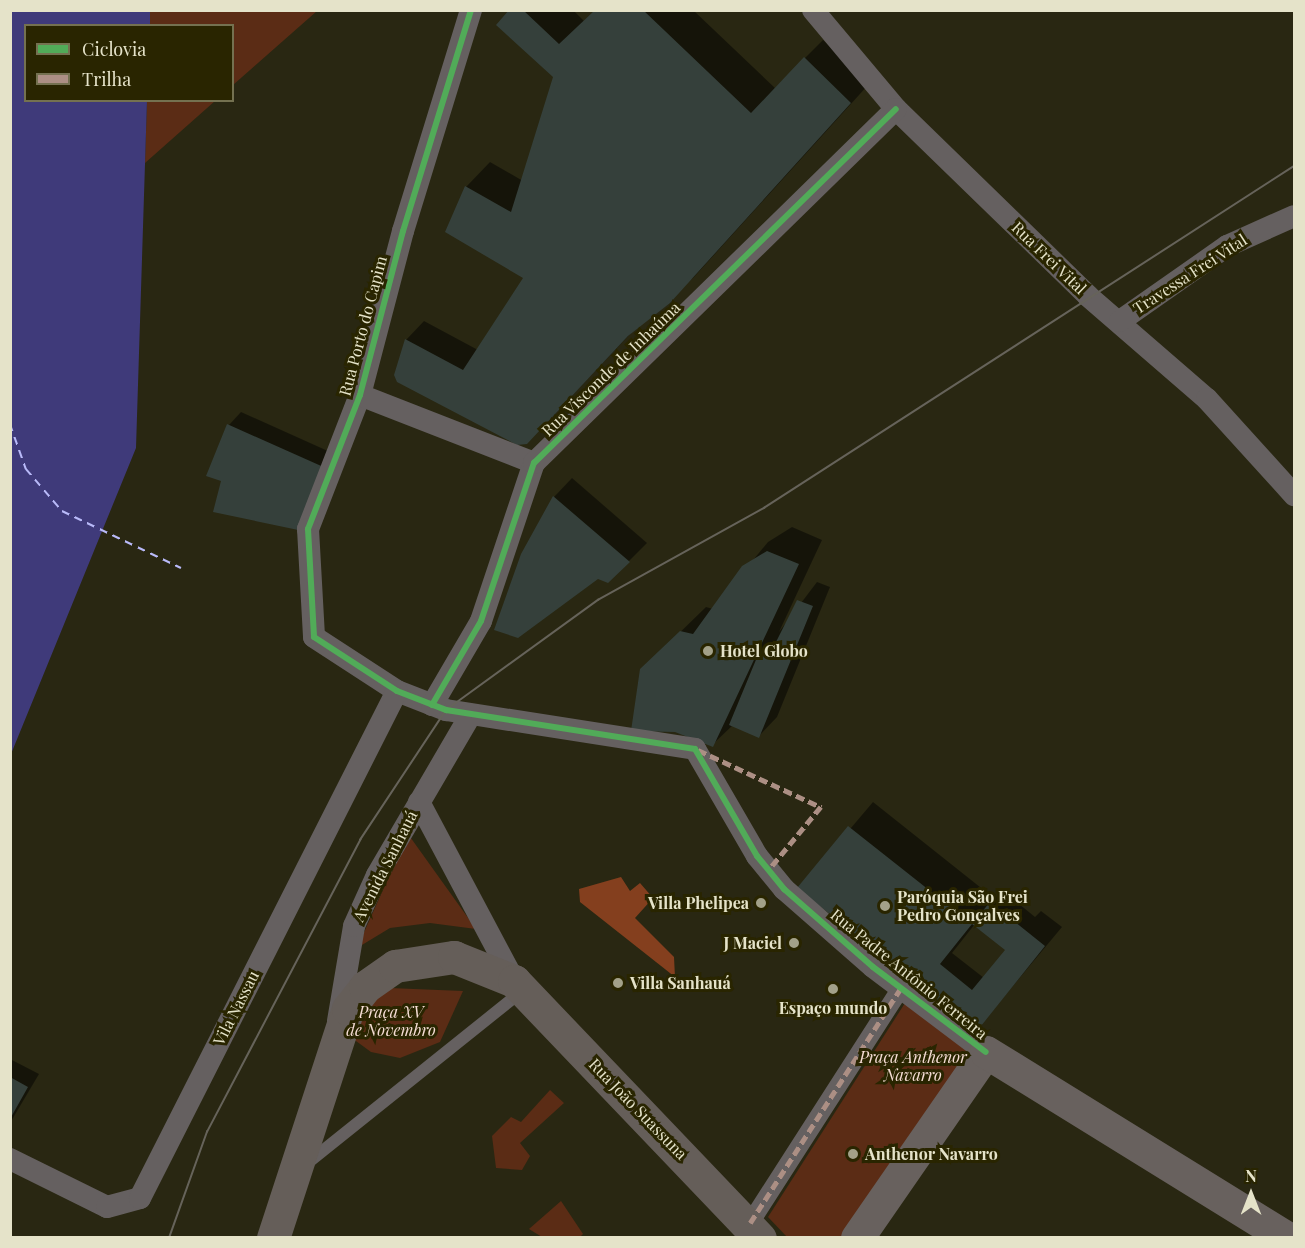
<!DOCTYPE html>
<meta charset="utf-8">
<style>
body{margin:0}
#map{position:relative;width:1305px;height:1248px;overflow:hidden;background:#292712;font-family:"Playfair Display",serif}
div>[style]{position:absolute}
.green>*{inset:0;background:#5b2c15}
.forest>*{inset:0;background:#843f1e}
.water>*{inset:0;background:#3f3a7a}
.shadow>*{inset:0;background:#0007}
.ferry>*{height:1.5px;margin-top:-0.75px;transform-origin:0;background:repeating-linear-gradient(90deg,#b9baf9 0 8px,transparent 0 14px)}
.building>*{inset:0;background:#35403b}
.service>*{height:12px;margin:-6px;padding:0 6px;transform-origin:6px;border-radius:6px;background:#656060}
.pedestrian>*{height:18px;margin:-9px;padding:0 9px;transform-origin:9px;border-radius:9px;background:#656060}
.minor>*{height:22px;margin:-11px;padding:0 11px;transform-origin:11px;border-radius:11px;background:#656060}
.secondary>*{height:33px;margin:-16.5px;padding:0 16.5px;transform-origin:16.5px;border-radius:16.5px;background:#68615e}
.primary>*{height:33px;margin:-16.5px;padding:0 16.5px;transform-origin:16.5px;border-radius:16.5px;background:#655e59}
.tram>*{height:1.5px;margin:-0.75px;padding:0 0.75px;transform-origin:0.75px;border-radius:0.75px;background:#66635a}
.quiet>*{height:4.5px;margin-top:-2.25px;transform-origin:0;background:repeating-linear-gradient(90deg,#ac8f84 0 9px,transparent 0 13.5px)}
.cycleway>*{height:6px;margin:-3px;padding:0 3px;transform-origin:3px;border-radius:3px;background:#51ab58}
.dots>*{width:16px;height:16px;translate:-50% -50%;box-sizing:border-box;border:3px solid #292500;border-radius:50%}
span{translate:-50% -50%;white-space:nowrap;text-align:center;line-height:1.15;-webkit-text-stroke:6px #292500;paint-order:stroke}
.street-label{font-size:16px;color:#e5e3c9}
.poi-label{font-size:16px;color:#e5e3c9;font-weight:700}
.left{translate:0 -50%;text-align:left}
.right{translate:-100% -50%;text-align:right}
.park-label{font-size:16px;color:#f6ded5;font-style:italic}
.frame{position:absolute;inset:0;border:12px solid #e5e3c9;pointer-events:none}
.legend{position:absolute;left:24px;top:24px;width:210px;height:78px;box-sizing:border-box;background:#292500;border:2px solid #747150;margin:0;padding:8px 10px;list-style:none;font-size:18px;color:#e5e3c9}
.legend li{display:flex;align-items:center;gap:12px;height:30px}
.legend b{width:30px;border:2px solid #747150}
.north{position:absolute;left:1221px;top:1164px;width:60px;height:60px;-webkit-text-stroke:4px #292500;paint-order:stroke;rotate:0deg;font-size:16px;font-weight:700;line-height:24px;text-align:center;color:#e5e3c9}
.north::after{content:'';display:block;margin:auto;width:21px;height:27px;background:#e5e3c9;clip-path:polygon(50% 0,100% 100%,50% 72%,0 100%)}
</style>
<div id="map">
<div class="green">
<i style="clip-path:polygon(150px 11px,150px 10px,317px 11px,233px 85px,232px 26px,150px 25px)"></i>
<i style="clip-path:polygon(147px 101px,147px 100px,215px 101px,145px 163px)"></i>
<i style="clip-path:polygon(408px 834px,476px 929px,430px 923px,390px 928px,357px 948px)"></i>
<i style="clip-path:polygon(365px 987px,463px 991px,440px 1042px,400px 1058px,371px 1052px,345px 1033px)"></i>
<i style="clip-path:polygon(905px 1003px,972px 1054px,843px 1237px,787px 1237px,768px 1217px)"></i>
<i style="clip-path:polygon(550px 1090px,564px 1103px,520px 1143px,530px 1156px,522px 1170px,496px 1168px,492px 1136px,511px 1117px,521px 1122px)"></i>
<i style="clip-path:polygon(561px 1201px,583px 1234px,580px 1237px,542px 1237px,529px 1229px)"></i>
</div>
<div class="forest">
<i style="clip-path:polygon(621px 877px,630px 891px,640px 883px,653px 898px,635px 918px,674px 957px,675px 977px,580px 902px,579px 889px)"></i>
</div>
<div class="water">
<i style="clip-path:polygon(11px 10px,150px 11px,150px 25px,26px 26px,26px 100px,147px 101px,136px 448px,11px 754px)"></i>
</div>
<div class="shadow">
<i style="clip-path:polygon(511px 10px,573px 10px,584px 21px,596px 10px,693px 10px,775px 88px,823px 40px,869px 84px,694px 277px,632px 332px,545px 424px,399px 382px,406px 340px,424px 321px,478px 350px,527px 277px,447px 231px,466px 187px,490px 162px,523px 181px,554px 76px)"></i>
<i style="clip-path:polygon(241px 412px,339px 456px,315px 517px,208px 475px,229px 425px)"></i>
<i style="clip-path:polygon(572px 478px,647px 543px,629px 561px,522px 554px,554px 497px)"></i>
<i style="clip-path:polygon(792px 527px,822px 540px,779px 632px,817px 582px,830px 587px,777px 717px,759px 736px,733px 725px,712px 745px,667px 645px,706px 607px,713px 609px,768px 542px)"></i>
<i style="clip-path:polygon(evenodd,873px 802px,995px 899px,1003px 891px,1035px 917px,1041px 911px,1062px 927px,977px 1029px,800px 888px,873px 802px,975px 924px,1007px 949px,984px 978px,952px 953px,975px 924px)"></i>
<i style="clip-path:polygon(10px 1059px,39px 1074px,10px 1123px)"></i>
</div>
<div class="ferry">
<i style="left:10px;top:424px;width:48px;rotate:70.4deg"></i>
<i style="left:26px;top:469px;width:55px;rotate:49.4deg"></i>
<i style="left:62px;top:511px;width:132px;rotate:25.6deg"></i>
</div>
<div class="building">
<i style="clip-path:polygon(509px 10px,523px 10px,559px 44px,595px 10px,643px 10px,751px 113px,804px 57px,851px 103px,670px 303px,628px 336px,527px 444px,517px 445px,397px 382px,394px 375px,405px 339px,463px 370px,523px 278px,445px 232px,465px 186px,511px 212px,553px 77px,496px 25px)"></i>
<i style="clip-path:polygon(227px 424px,328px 469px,303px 531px,213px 512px,221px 481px,206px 476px)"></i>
<i style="clip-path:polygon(553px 496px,630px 562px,608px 583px,598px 579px,518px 638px,494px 630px,521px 554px)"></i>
<i style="clip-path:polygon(767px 551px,799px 564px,713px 747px,675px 732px,631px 731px,640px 669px,680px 631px,693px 634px,742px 566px)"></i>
<i style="clip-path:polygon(797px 600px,813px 606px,759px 738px,729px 725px,760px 650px,770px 654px)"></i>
<i style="clip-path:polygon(848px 826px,972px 924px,940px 964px,972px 990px,1005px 950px,972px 924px,990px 902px,1045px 946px,977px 1031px,797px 888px)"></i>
<i style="clip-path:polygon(10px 1077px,28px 1087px,10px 1119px)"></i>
</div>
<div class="service">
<i style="left:305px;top:1165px;width:277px;rotate:-38.7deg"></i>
</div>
<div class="pedestrian">
<i style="left:750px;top:1223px;width:278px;rotate:-57.3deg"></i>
</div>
<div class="minor">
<i style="left:471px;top:10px;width:231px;rotate:107.1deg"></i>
<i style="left:403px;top:231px;width:170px;rotate:104.7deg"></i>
<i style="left:360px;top:395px;width:144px;rotate:111.2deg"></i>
<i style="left:308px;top:529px;width:108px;rotate:86.8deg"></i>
<i style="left:314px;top:637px;width:99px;rotate:33deg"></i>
<i style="left:397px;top:691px;width:53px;rotate:21.2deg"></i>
<i style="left:446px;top:710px;width:252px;rotate:8.9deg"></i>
<i style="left:695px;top:749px;width:124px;rotate:59.9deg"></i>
<i style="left:757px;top:856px;width:43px;rotate:50.7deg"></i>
<i style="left:784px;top:889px;width:118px;rotate:41.2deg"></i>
<i style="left:873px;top:967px;width:141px;rotate:37deg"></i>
<i style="left:813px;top:10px;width:129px;rotate:50deg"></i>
<i style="left:896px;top:109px;width:268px;rotate:44.2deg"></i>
<i style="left:1088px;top:296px;width:157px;rotate:40.9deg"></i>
<i style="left:1207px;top:399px;width:130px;rotate:47.8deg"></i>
<i style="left:1120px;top:321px;width:131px;rotate:-35deg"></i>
<i style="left:1227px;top:246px;width:73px;rotate:-24.1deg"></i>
<i style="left:360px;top:395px;width:187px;rotate:21.3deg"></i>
<i style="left:432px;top:705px;width:97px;rotate:-59.7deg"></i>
<i style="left:481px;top:621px;width:167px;rotate:-71.5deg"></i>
<i style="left:534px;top:463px;width:506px;rotate:-44.36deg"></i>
<i style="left:419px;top:802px;width:203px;rotate:62deg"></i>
<i style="left:338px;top:1021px;width:96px;rotate:-80.4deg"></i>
<i style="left:354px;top:926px;width:56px;rotate:-65.7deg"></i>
<i style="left:377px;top:875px;width:186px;rotate:-59.7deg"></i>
<i style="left:10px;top:1159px;width:108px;rotate:26.3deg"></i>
<i style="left:107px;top:1207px;width:34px;rotate:-15deg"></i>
<i style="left:140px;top:1198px;width:568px;rotate:-63.12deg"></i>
</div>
<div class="secondary">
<i style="left:857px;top:1238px;width:226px;rotate:-55.3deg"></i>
<i style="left:986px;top:1052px;width:354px;rotate:31.7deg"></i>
</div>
<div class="primary">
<i style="left:273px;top:1238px;width:241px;rotate:-71.9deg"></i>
<i style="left:348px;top:1009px;width:28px;rotate:-52deg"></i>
<i style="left:365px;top:987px;width:37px;rotate:-35deg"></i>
<i style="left:395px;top:966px;width:60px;rotate:-8.7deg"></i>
<i style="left:454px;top:957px;width:65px;rotate:21.8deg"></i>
<i style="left:514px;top:981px;width:356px;rotate:46.3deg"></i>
</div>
<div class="tram">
<i style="left:169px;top:1238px;width:113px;rotate:-70.3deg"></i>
<i style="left:207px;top:1132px;width:330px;rotate:-62.3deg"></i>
<i style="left:360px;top:840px;width:156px;rotate:-56.5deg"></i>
<i style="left:446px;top:710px;width:188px;rotate:-35.9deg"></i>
<i style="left:598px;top:600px;width:190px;rotate:-29deg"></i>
<i style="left:764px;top:508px;width:631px;rotate:-32.83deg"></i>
</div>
<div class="quiet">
<i style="left:698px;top:750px;width:136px;rotate:24.9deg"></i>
<i style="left:821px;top:807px;width:83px;rotate:129.6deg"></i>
<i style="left:750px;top:1223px;width:278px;rotate:-57.3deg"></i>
</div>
<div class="cycleway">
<i style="left:471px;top:10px;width:231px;rotate:107.1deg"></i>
<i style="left:403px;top:231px;width:170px;rotate:104.7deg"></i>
<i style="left:360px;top:395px;width:144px;rotate:111.2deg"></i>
<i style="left:308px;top:529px;width:108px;rotate:86.8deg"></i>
<i style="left:314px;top:637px;width:99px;rotate:33deg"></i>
<i style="left:397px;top:691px;width:53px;rotate:21.2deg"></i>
<i style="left:446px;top:710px;width:252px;rotate:8.9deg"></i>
<i style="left:695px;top:749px;width:124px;rotate:59.9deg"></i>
<i style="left:757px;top:856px;width:43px;rotate:50.7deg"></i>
<i style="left:784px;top:889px;width:118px;rotate:41.2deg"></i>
<i style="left:873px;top:967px;width:141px;rotate:37deg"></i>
<i style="left:432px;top:705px;width:97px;rotate:-59.7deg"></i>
<i style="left:481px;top:621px;width:167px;rotate:-71.5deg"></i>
<i style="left:534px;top:463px;width:506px;rotate:-44.36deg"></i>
</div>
<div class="dots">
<i style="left:708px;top:651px;background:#a3a189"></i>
<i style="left:761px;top:903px;background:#a3a189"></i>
<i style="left:885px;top:906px;background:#a3a189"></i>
<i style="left:794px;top:943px;background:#a3a189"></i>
<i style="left:618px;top:983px;background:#a3a189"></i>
<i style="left:833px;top:989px;background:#a3a189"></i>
<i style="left:853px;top:1154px;background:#a3a189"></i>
</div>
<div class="street-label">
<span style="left:1049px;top:258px;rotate:44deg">Rua Frei Vital</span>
<span style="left:1190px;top:274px;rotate:-33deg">Travessa Frei Vital</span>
<span style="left:363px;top:326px;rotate:-75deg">Rua Porto do Capim</span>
<span style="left:611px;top:369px;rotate:-44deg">Rua Visconde de Inhaúma</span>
<span style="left:385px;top:866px;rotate:-63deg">Avenida Sanhauá</span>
<span style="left:909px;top:974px;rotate:39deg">Rua Padre Antônio Ferreira</span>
<span style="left:236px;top:1008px;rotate:-63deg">Vila Nassau</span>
<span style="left:638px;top:1109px;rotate:46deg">Rua João Suassuna</span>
</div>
<div class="poi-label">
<span class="left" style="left:720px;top:651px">Hotel Globo</span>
<span class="left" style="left:897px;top:906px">Paróquia São Frei<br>Pedro Gonçalves</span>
<span class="right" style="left:749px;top:903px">Villa Phelipea</span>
<span class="right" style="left:782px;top:943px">J Maciel</span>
<span class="left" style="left:630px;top:983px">Villa Sanhauá</span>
<span style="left:833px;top:1008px">Espaço mundo</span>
<span class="left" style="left:865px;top:1154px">Anthenor Navarro</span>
</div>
<div class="park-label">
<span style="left:391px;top:1021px">Praça XV<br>de Novembro</span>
<span style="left:913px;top:1066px">Praça Anthenor<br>Navarro</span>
</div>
<div class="frame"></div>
<ul class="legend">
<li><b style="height:8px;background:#51ab58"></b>Ciclovia</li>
<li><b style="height:8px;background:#ac8f84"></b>Trilha</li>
</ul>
<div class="north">N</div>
</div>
